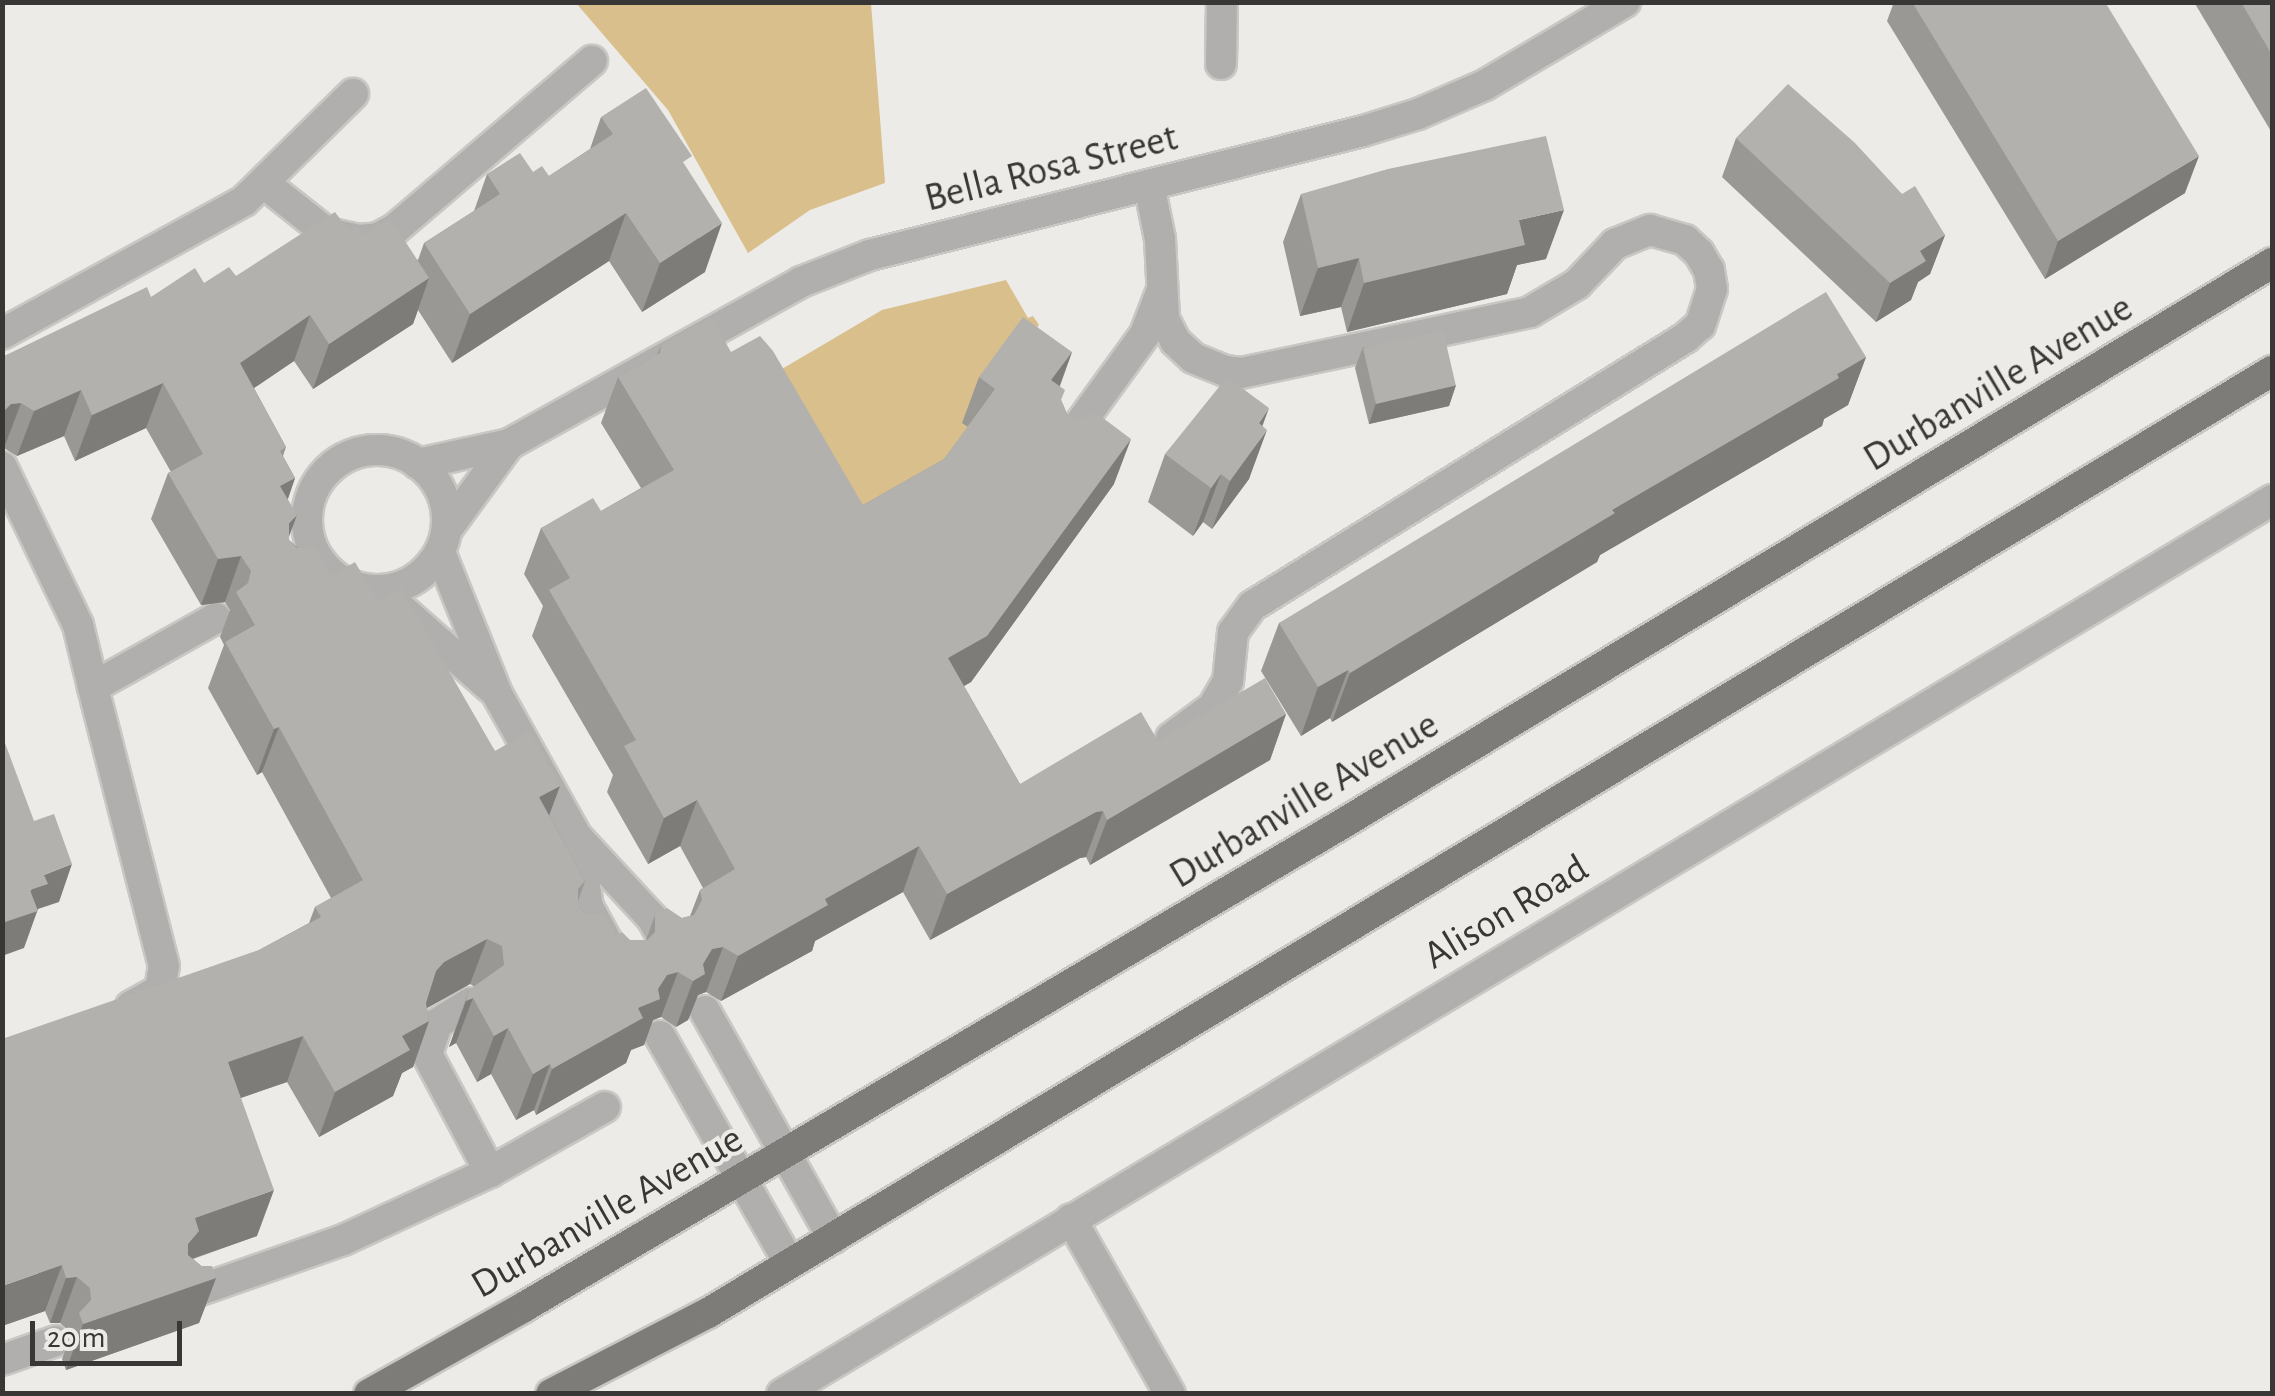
<!DOCTYPE html>
<style>
body{margin:0}
#map{position:relative;width:2275px;height:1396px;overflow:hidden;background:#edebe7;font-family:"Alegreya Sans",sans-serif}
div>[style]{position:absolute}
.green>*{inset:0;background:#d9bf8b}
.roads{filter:drop-shadow(2px 0 #c9c7c3) drop-shadow(-2px 0 #c9c7c3) drop-shadow(0 2px #c9c7c3) drop-shadow(0 -2px #c9c7c3)}
.service>*{height:30px;margin:-15px;padding:0 15px;transform-origin:15px;border-radius:15px;background:#b0afad}
.minor>*{height:30px;margin:-15px;padding:0 15px;transform-origin:15px;border-radius:15px;background:#b0afad}
.minor>.ring{margin:-15px;padding:0;box-sizing:content-box;background:none;border:30px solid #b0afad;border-radius:50%}
.primary>*{height:30px;margin:-15px;padding:0 15px;transform-origin:15px;border-radius:15px;background:#7e7c79}
.wall>*{inset:0;background:#9a9895}
.shaded-wall>*{inset:0;background:#7d7c79}
.building>*{inset:0;background:#b3b1ad;transform-origin:0 0}
span{translate:-50% -50%;white-space:nowrap;text-align:center;line-height:1.15;-webkit-text-stroke:8px #edebe7;paint-order:stroke}
.street-label{font-size:40px;color:#383735}
.frame{position:absolute;inset:0;border:5px solid #383735;pointer-events:none}
.scale{position:absolute;left:30px;top:1321px;width:152px;height:45px;box-sizing:border-box;border:5px solid #383735;border-top:0;padding-left:12px;font-size:30px;line-height:35px;white-space:nowrap;color:#383735;-webkit-text-stroke:8px #edebe7;paint-order:stroke}
</style>
<div id="map">
<div class="green">
<i style="clip-path:polygon(576px 3px,871px 3px,885px 183px,810px 210px,748px 253px,668px 110px)"></i>
<i style="clip-path:polygon(1006px 280px,1028px 318px,1033px 316px,1039px 325px,963px 422px,979px 435px,844px 553px,748px 389px,882px 310px)"></i>
</div>
<div class="roads">
<div class="service">
<i style="left:265px;top:184px;width:79px;rotate:38.3deg"></i>
<i style="left:327px;top:233px;width:34px;rotate:12deg"></i>
<i style="left:360px;top:240px;width:18px;rotate:-6deg"></i>
<i style="left:378px;top:238px;width:19px;rotate:-28deg"></i>
<i style="left:395px;top:229px;width:259px;rotate:-40.5deg"></i>
<i style="left:1149px;top:185px;width:55px;rotate:78.5deg"></i>
<i style="left:1160px;top:239px;width:80px;rotate:87.1deg"></i>
<i style="left:1164px;top:319px;width:25px;rotate:63deg"></i>
<i style="left:1175px;top:341px;width:25px;rotate:43deg"></i>
<i style="left:1193px;top:358px;width:35px;rotate:22deg"></i>
<i style="left:1225px;top:371px;width:16px;rotate:7deg"></i>
<i style="left:1241px;top:373px;width:295px;rotate:-11.9deg"></i>
<i style="left:1530px;top:312px;width:55px;rotate:-30.8deg"></i>
<i style="left:1577px;top:284px;width:55px;rotate:-46.5deg"></i>
<i style="left:1615px;top:244px;width:38px;rotate:-22deg"></i>
<i style="left:1650px;top:230px;width:36px;rotate:16deg"></i>
<i style="left:1685px;top:240px;width:19px;rotate:43deg"></i>
<i style="left:1699px;top:253px;width:20px;rotate:60deg"></i>
<i style="left:1709px;top:270px;width:19px;rotate:81deg"></i>
<i style="left:1712px;top:289px;width:38px;rotate:108deg"></i>
<i style="left:1700px;top:325px;width:20px;rotate:139deg"></i>
<i style="left:1685px;top:338px;width:509px;rotate:148.25deg"></i>
<i style="left:1252px;top:606px;width:32px;rotate:126deg"></i>
<i style="left:1233px;top:632px;width:49px;rotate:95.8deg"></i>
<i style="left:1228px;top:681px;width:30px;rotate:120deg"></i>
<i style="left:1213px;top:707px;width:52px;rotate:143.6deg"></i>
<i style="left:2px;top:334px;width:276px;rotate:-28.8deg"></i>
<i style="left:244px;top:201px;width:153px;rotate:-44.5deg"></i>
<i style="left:1063px;top:447px;width:140px;rotate:-54deg"></i>
<i style="left:1145px;top:334px;width:42px;rotate:-69deg"></i>
<i style="left:2px;top:467px;width:175px;rotate:64.3deg"></i>
<i style="left:78px;top:625px;width:64px;rotate:76.4deg"></i>
<i style="left:470px;top:1003px;width:39px;rotate:148deg"></i>
<i style="left:437px;top:1024px;width:32px;rotate:108deg"></i>
<i style="left:427px;top:1054px;width:134px;rotate:61.9deg"></i>
<i style="left:131px;top:1006px;width:33px;rotate:-29deg"></i>
<i style="left:160px;top:990px;width:24px;rotate:-81deg"></i>
<i style="left:164px;top:966px;width:288px;rotate:-104.3deg"></i>
<i style="left:93px;top:687px;width:141px;rotate:-29.3deg"></i>
<i style="left:189px;top:1294px;width:163px;rotate:-19.3deg"></i>
<i style="left:343px;top:1240px;width:162px;rotate:-24.8deg"></i>
<i style="left:490px;top:1172px;width:132px;rotate:-29.5deg"></i>
<i style="left:2px;top:1360px;width:57px;rotate:-19.4deg"></i>
</div>
<div class="minor">
<i style="left:1221px;top:64px;width:62px;rotate:-89.1deg"></i>
<i class="ring" style="left:307px;top:450px;width:110px;height:110px"></i>
<i style="left:418px;top:464px;width:93px;rotate:-12.4deg"></i>
<i style="left:509px;top:444px;width:334px;rotate:-29deg"></i>
<i style="left:801px;top:282px;width:74px;rotate:-21.4deg"></i>
<i style="left:870px;top:255px;width:508px;rotate:-14.12deg"></i>
<i style="left:1363px;top:131px;width:58px;rotate:-17.2deg"></i>
<i style="left:1418px;top:114px;width:73px;rotate:-23.4deg"></i>
<i style="left:1485px;top:85px;width:163px;rotate:-30.7deg"></i>
<i style="left:448px;top:528px;width:104px;rotate:-54deg"></i>
<i style="left:440px;top:552px;width:153px;rotate:68.1deg"></i>
<i style="left:497px;top:694px;width:164px;rotate:60.8deg"></i>
<i style="left:577px;top:837px;width:110px;rotate:47.2deg"></i>
<i style="left:652px;top:918px;width:31px;rotate:61deg"></i>
<i style="left:398px;top:606px;width:124px;rotate:41.4deg"></i>
<i style="left:579px;top:847px;width:61px;rotate:81.5deg"></i>
<i style="left:588px;top:907px;width:48px;rotate:61.3deg"></i>
<i style="left:705px;top:1011px;width:261px;rotate:60.6deg"></i>
<i style="left:660px;top:1036px;width:262px;rotate:60.3deg"></i>
<i style="left:1071px;top:1219px;width:201px;rotate:60.5deg"></i>
<i style="left:782px;top:1394px;width:1738px;rotate:-30.96deg"></i>
</div>
<div class="primary">
<i style="left:369px;top:1394px;width:178px;rotate:-29.3deg"></i>
<i style="left:524px;top:1307px;width:944px;rotate:-30.56deg"></i>
<i style="left:1337px;top:827px;width:1092px;rotate:-31.1deg"></i>
<i style="left:551px;top:1394px;width:177px;rotate:-27.3deg"></i>
<i style="left:708px;top:1313px;width:1826px;rotate:-31.06deg"></i>
</div>
</div>
<div class="wall">
<i style="clip-path:polygon(1894px 2px,2105px 2px,2185px 193px,2045px 279px,1887px 21px)"></i>
<i style="clip-path:polygon(2194px 2px,2272px 2px,2272px 133px)"></i>
<i style="clip-path:polygon(601px 117px,687px 169px,705px 272px,642px 312px,609px 261px,452px 363px,418px 310px,413px 324px,313px 389px,294px 361px,254px 388px,286px 447px,283px 456px,295px 478px,288px 499px,289px 540px,331px 576px,378px 602px,495px 751px,549px 815px,585px 881px,578px 901px,578px 906px,586px 914px,616px 936px,630px 940px,646px 940px,655px 915px,682px 918px,690px 916px,700px 890px,703px 888px,680px 846px,648px 864px,607px 792px,613px 775px,532px 636px,543px 606px,524px 574px,541px 528px,601px 511px,641px 488px,601px 423px,618px 377px,657px 355px,661px 345px,731px 352px,863px 505px,944px 459px,968px 427px,962px 423px,979px 377px,1072px 352px,1060px 386px,1061px 400px,1068px 416px,1114px 484px,971px 682px,964px 686px,1020px 784px,1158px 741px,1286px 714px,1270px 760px,1090px 865px,1086px 857px,1080px 858px,930px 940px,903px 892px,815px 941px,812px 951px,721px 1001px,706px 992px,698px 995px,688px 1020px,676px 1027px,661px 1017px,653px 1020px,644px 1045px,631px 1050px,626px 1063px,536px 1115px,534px 1110px,516px 1120px,491px 1074px,477px 1082px,456px 1043px,449px 1047px,469px 990px,475px 987px,470px 984px,427px 1008px,429px 1021px,413px 1067px,402px 1073px,393px 1096px,319px 1137px,287px 1082px,241px 1098px,257px 1236px,193px 1259px,216px 1278px,199px 1323px,66px 1370px,62px 1359px,72px 1333px,60px 1323px,50px 1323px,45px 1311px,2px 1326px,259px 950px,309px 923px,315px 907px,331px 898px,262px 772px,257px 775px,208px 688px,224px 645px,220px 637px,230px 610px,225px 602px,201px 605px,151px 519px,168px 473px,171px 472px,146px 428px,75px 461px,64px 436px,17px 456px,4px 448px,2px 357px,151px 297px,236px 276px,349px 231px,365px 235px,418px 260px,424px 243px,474px 211px,487px 174px,533px 172px,549px 176px,590px 149px)"></i>
<i style="clip-path:polygon(1736px 138px,1902px 194px,1945px 235px,1930px 274px,1918px 282px,1911px 300px,1876px 322px,1722px 177px)"></i>
<i style="clip-path:polygon(1301px 194px,1546px 259px,1517px 265px,1507px 294px,1347px 332px,1341px 307px,1300px 316px,1283px 242px)"></i>
<i style="clip-path:polygon(1363px 347px,1456px 385px,1449px 406px,1369px 424px,1355px 368px)"></i>
<i style="clip-path:polygon(1866px 357px,1848px 405px,1824px 419px,1822px 426px,1600px 555px,1597px 562px,1332px 722px,1330px 718px,1301px 736px,1261px 671px,1279px 623px)"></i>
<i style="clip-path:polygon(1262px 426px,1249px 479px,1212px 529px,1203px 522px,1193px 536px,1148px 502px,1165px 454px)"></i>
</div>
<div class="shaded-wall">
<i style="clip-path:polygon(2199px 156px,2185px 193px,2045px 279px,2058px 241px)"></i>
<i style="clip-path:polygon(1564px 210px,1546px 259px,1517px 265px,1507px 294px,1347px 332px,1364px 283px,1519px 220px)"></i>
<i style="clip-path:polygon(626px 213px,609px 261px,452px 363px,470px 314px)"></i>
<i style="clip-path:polygon(722px 223px,705px 272px,642px 312px,660px 263px)"></i>
<i style="clip-path:polygon(1945px 235px,1930px 274px,1918px 282px,1911px 300px,1876px 322px,1890px 283px,1920px 251px)"></i>
<i style="clip-path:polygon(1359px 258px,1341px 307px,1300px 316px,1318px 268px)"></i>
<i style="clip-path:polygon(429px 278px,413px 324px,313px 389px,329px 344px)"></i>
<i style="clip-path:polygon(310px 315px,294px 361px,223px 409px,240px 363px)"></i>
<i style="clip-path:polygon(1072px 352px,1055px 398px,1051px 380px)"></i>
<i style="clip-path:polygon(1866px 357px,1848px 405px,1824px 419px,1822px 426px,1600px 555px,1597px 562px,1332px 722px,1350px 673px,1612px 510px)"></i>
<i style="clip-path:polygon(163px 383px,146px 428px,75px 461px,92px 415px)"></i>
<i style="clip-path:polygon(1456px 385px,1449px 406px,1369px 424px,1376px 403px)"></i>
<i style="clip-path:polygon(81px 390px,64px 436px,17px 456px,34px 411px)"></i>
<i style="clip-path:polygon(21px 403px,4px 448px,2px 449px,2px 412px,11px 404px)"></i>
<i style="clip-path:polygon(1269px 408px,1255px 446px,1267px 430px,1249px 479px,1212px 529px,1230px 481px,1259px 423px)"></i>
<i style="clip-path:polygon(1131px 439px,1114px 484px,971px 682px,932px 704px,948px 658px)"></i>
<i style="clip-path:polygon(1221px 474px,1203px 522px,1193px 536px,1211px 488px)"></i>
<i style="clip-path:polygon(295px 478px,279px 524px,280px 486px)"></i>
<i style="clip-path:polygon(297px 515px,280px 561px,289px 523px)"></i>
<i style="clip-path:polygon(241px 556px,225px 602px,201px 605px,218px 559px)"></i>
<i style="clip-path:polygon(1348px 670px,1330px 718px,1301px 736px,1318px 687px)"></i>
<i style="clip-path:polygon(1286px 714px,1270px 760px,1090px 865px,1107px 820px)"></i>
<i style="clip-path:polygon(279px 727px,262px 772px,257px 775px,274px 729px)"></i>
<i style="clip-path:polygon(560px 786px,543px 832px,539px 797px)"></i>
<i style="clip-path:polygon(697px 800px,680px 846px,648px 864px,664px 818px)"></i>
<i style="clip-path:polygon(1103px 811px,1086px 857px,1080px 858px,930px 940px,947px 894px,1096px 812px)"></i>
<i style="clip-path:polygon(919px 846px,903px 892px,815px 941px,812px 951px,721px 1001px,738px 956px,825px 899px)"></i>
<i style="clip-path:polygon(72px 864px,59px 902px,38px 909px,24px 948px,2px 956px,2px 923px,44px 875px)"></i>
<i style="clip-path:polygon(487px 939px,470px 984px,427px 1008px,420px 1017px,436px 971px,444px 962px)"></i>
<i style="clip-path:polygon(723px 947px,706px 992px,698px 995px,688px 1020px,676px 1027px,693px 981px,712px 949px)"></i>
<i style="clip-path:polygon(678px 972px,661px 1017px,653px 1020px,644px 1045px,631px 1050px,626px 1063px,536px 1115px,552px 1069px,638px 1008px,658px 989px,667px 975px)"></i>
<i style="clip-path:polygon(473px 998px,456px 1043px,449px 1047px,466px 1001px)"></i>
<i style="clip-path:polygon(429px 1021px,413px 1067px,402px 1073px,393px 1096px,319px 1137px,335px 1092px,402px 1036px)"></i>
<i style="clip-path:polygon(508px 1028px,491px 1074px,477px 1082px,494px 1036px)"></i>
<i style="clip-path:polygon(303px 1036px,287px 1082px,211px 1108px,228px 1062px)"></i>
<i style="clip-path:polygon(550px 1064px,534px 1110px,516px 1120px,533px 1074px)"></i>
<i style="clip-path:polygon(274px 1190px,257px 1236px,188px 1260px,171px 1290px,195px 1218px)"></i>
<i style="clip-path:polygon(62px 1265px,45px 1311px,2px 1326px,2px 1286px)"></i>
<i style="clip-path:polygon(77px 1277px,60px 1323px,50px 1323px,66px 1278px)"></i>
<i style="clip-path:polygon(216px 1278px,199px 1323px,66px 1370px,83px 1324px)"></i>
</div>
<div class="building">
<i style="clip-path:polygon(1912px 2px,2105px 2px,2199px 156px,2058px 241px)"></i>
<i style="clip-path:polygon(2241px 2px,2272px 2px,2272px 55px)"></i>
<i style="clip-path:polygon(1788px 84px,1855px 143px,1902px 194px,1915px 186px,1945px 235px,1920px 251px,1926px 261px,1890px 283px,1736px 138px)"></i>
<i style="clip-path:polygon(646px 88px,692px 156px,683px 162px,722px 223px,660px 263px,626px 213px,470px 314px,424px 243px,500px 194px,487px 174px,520px 153px,533px 172px,542px 166px,549px 176px,613px 134px,601px 117px)"></i>
<i style="clip-path:polygon(1546px 136px,1564px 210px,1519px 220px,1525px 245px,1364px 283px,1359px 258px,1318px 268px,1301px 194px,1388px 169px)"></i>
<i style="clip-path:polygon(335px 212px,349px 231px,358px 225px,365px 235px,390px 218px,429px 278px,329px 344px,310px 315px,240px 363px,286px 447px,280px 451px,295px 478px,280px 486px,297px 515px,289px 523px,289px 540px,297px 548px,315px 547px,331px 576px,355px 562px,378px 602px,401px 588px,495px 751px,530px 731px,560px 786px,539px 797px,585px 881px,578px 889px,578px 906px,586px 914px,604px 914px,616px 936px,622px 932px,630px 940px,647px 940px,655px 932px,655px 915px,667px 908px,682px 918px,694px 915px,702px 900px,700px 890px,735px 869px,697px 800px,664px 818px,624px 746px,636px 740px,549px 590px,570px 578px,541px 528px,593px 498px,601px 511px,674px 470px,618px 377px,660px 353px,661px 345px,711px 317px,731px 352px,760px 336px,773px 351px,863px 505px,944px 459px,995px 389px,979px 377px,1023px 317px,1072px 352px,1051px 380px,1065px 390px,1061px 400px,1068px 416px,1079px 420px,1095px 412px,1131px 439px,987px 636px,948px 658px,1020px 784px,1141px 712px,1158px 741px,1265px 678px,1286px 714px,1107px 820px,1103px 811px,1096px 812px,947px 894px,919px 846px,825px 899px,828px 905px,738px 956px,723px 947px,712px 949px,703px 964px,705px 974px,693px 981px,678px 972px,667px 975px,658px 989px,660px 999px,638px 1008px,643px 1018px,552px 1069px,550px 1064px,533px 1074px,508px 1028px,494px 1036px,473px 998px,466px 1001px,469px 990px,504px 965px,502px 946px,487px 939px,444px 962px,436px 971px,426px 1003px,429px 1021px,402px 1036px,410px 1050px,335px 1092px,303px 1036px,228px 1062px,274px 1190px,195px 1218px,199px 1231px,188px 1244px,188px 1255px,201px 1266px,212px 1266px,216px 1278px,83px 1324px,79px 1313px,91px 1300px,90px 1288px,77px 1277px,66px 1278px,62px 1265px,2px 1286px,2px 1039px,259px 950px,321px 917px,315px 907px,363px 880px,279px 727px,274px 729px,225px 642px,255px 625px,236px 592px,248px 583px,251px 571px,241px 556px,218px 559px,168px 473px,203px 454px,163px 383px,92px 415px,81px 390px,34px 411px,21px 403px,11px 404px,2px 413px,2px 357px,147px 287px,151px 297px,195px 268px,204px 283px,229px 267px,236px 276px)"></i>
<i style="clip-path:polygon(1826px 292px,1866px 357px,1837px 374px,1839px 378px,1612px 510px,1615px 513px,1350px 673px,1348px 670px,1318px 687px,1279px 623px)"></i>
<i style="left:1443px;top:330px;width:57px;height:82px;rotate:77deg"></i>
<i style="clip-path:polygon(1227px 377px,1269px 408px,1259px 423px,1267px 430px,1230px 481px,1221px 474px,1211px 488px,1165px 454px)"></i>
<i style="clip-path:polygon(2px 735px,34px 821px,54px 814px,72px 864px,44px 875px,48px 884px,30px 890px,38px 911px,2px 923px)"></i>
</div>
<div class="street-label">
<span style="left:1051px;top:168px;rotate:-14deg">Bella Rosa Street</span>
<span style="left:1998px;top:383px;rotate:-31deg">Durbanville Avenue</span>
<span style="left:1304px;top:800px;rotate:-31deg">Durbanville Avenue</span>
<span style="left:1506px;top:912px;rotate:-31deg">Alison Road</span>
<span style="left:607px;top:1212px;rotate:-30deg">Durbanville Avenue</span>
</div>
<div class="frame"></div>
<div class="scale">20 m</div>
</div>
